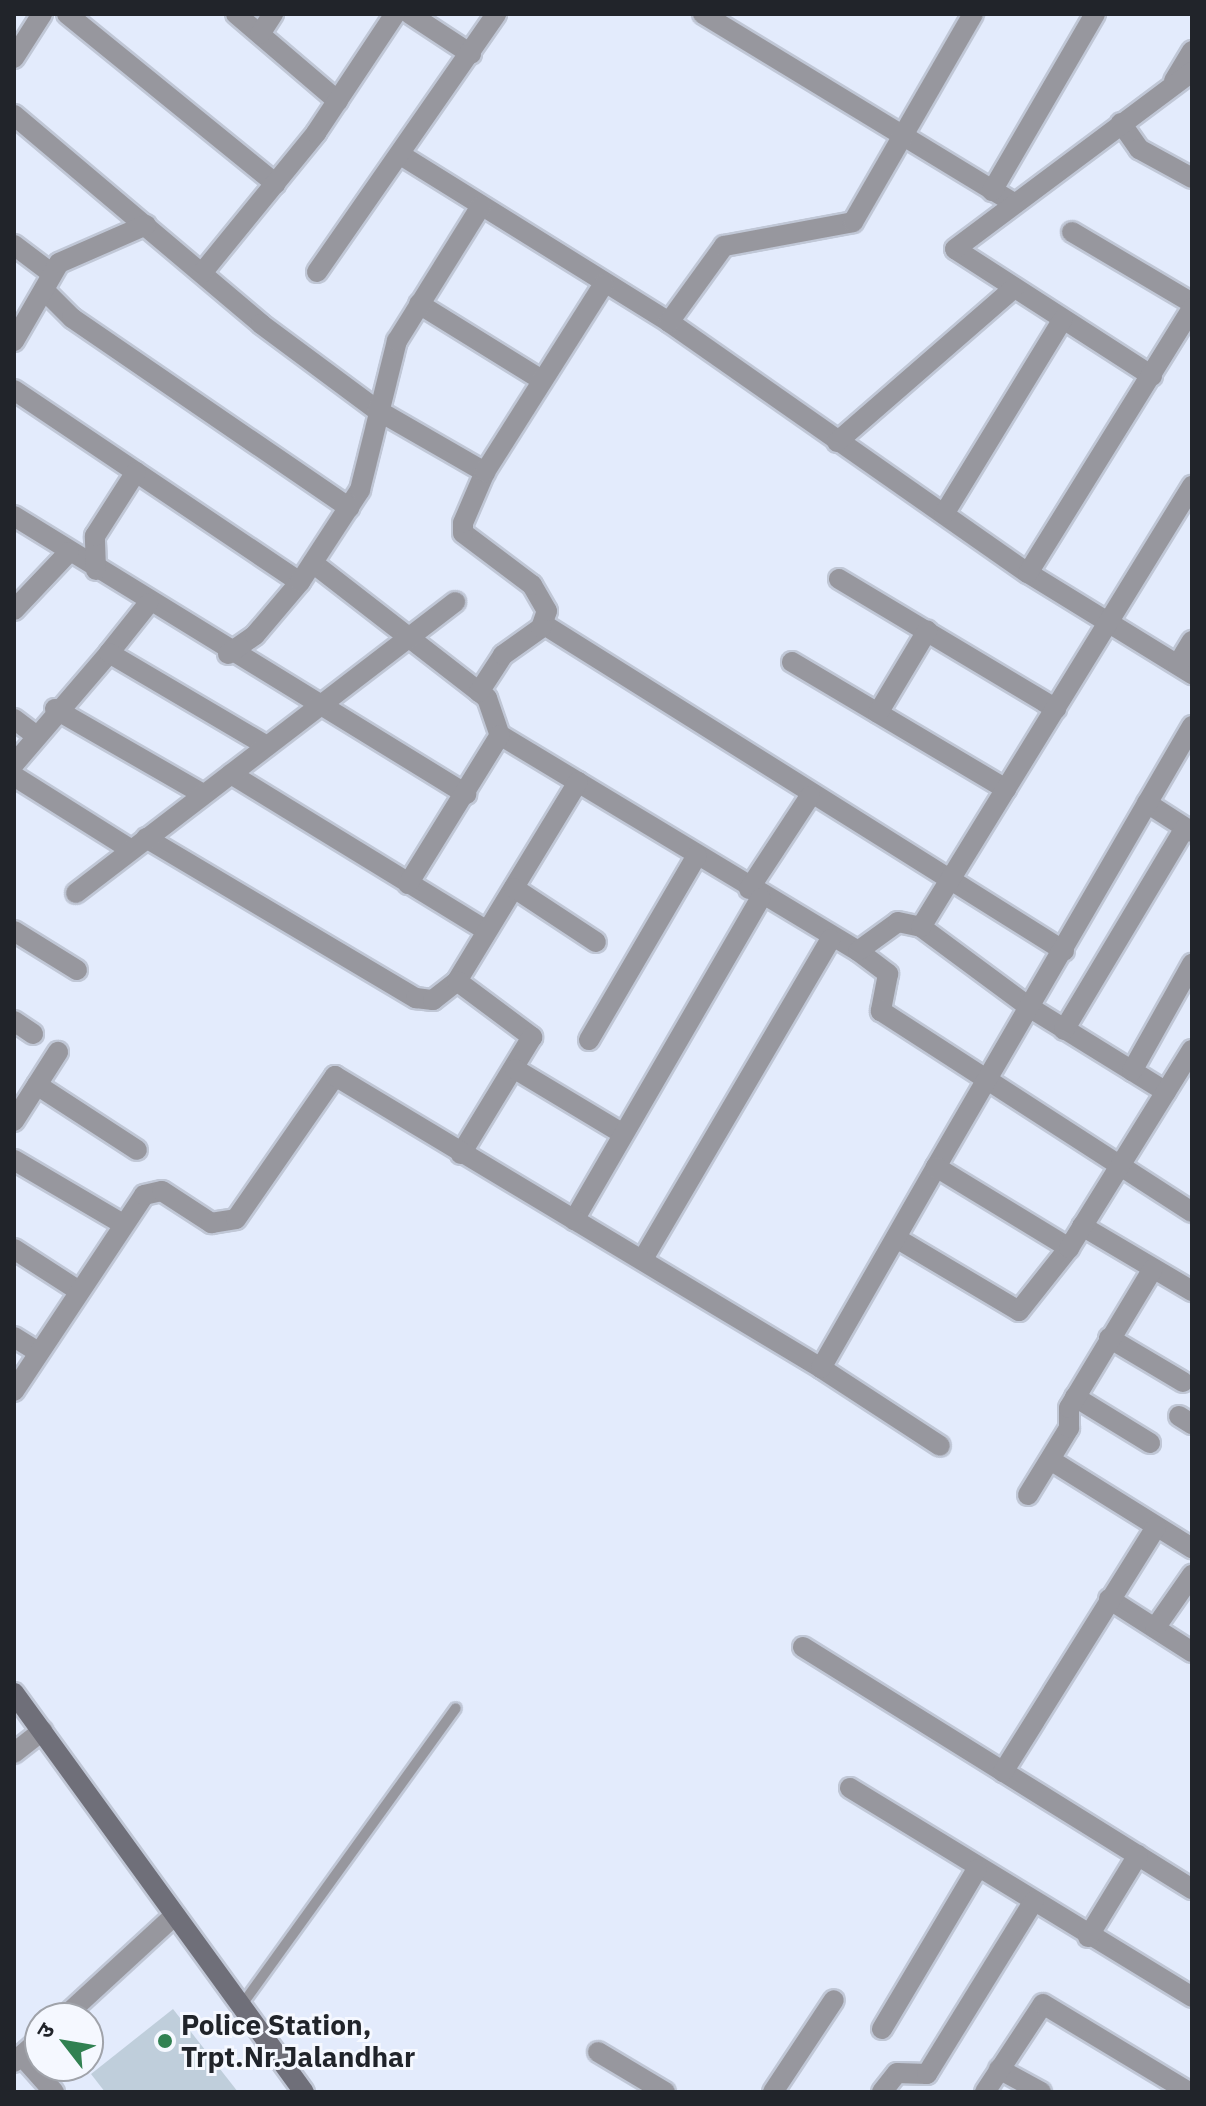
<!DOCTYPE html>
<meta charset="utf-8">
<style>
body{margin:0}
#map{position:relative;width:1206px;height:2106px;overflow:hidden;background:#e3ebfc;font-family:"IBM Plex Sans","Noto Sans Devanagari",sans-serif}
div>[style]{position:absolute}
.building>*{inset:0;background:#bfcedb}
.roads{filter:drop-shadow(2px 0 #c0c7d6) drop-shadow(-2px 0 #c0c7d6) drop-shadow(0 2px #c0c7d6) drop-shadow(0 -2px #c0c7d6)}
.lane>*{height:10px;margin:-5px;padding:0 5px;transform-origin:5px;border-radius:5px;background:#97979e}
.street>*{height:20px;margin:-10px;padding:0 10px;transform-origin:10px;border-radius:10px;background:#97979e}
.secondary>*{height:20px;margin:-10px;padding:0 10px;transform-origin:10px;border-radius:10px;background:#6f6f79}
.dots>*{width:22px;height:22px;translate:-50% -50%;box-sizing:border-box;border:4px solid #f5f8ff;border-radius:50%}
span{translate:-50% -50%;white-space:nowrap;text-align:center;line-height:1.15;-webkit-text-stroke:6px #f5f8ff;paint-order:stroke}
.poi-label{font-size:28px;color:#21242a;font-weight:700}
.left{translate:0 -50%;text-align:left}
.frame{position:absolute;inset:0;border:16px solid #21242a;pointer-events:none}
.north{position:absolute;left:24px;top:2002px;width:80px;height:80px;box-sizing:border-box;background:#f5f8ff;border:2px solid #a0a3aa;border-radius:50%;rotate:301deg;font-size:22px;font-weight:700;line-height:32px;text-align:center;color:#21242a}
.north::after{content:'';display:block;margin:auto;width:28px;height:36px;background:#318152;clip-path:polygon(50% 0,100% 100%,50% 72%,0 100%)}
</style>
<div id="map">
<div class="building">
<i style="clip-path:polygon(173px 2009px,238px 2092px,105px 2092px,91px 2074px)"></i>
</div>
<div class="roads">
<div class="lane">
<i style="left:241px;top:2006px;width:367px;rotate:-54.2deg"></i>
</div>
<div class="street">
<i style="left:67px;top:14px;width:269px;rotate:39.1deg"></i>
<i style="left:236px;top:14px;width:134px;rotate:40.5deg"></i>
<i style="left:410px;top:14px;width:73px;rotate:33.3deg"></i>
<i style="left:703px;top:14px;width:359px;rotate:31.3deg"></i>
<i style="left:260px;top:34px;width:24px;rotate:-57deg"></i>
<i style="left:14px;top:58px;width:52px;rotate:-57.5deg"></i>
<i style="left:1174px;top:81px;width:35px;rotate:-59deg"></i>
<i style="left:14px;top:115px;width:324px;rotate:40.2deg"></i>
<i style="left:261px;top:324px;width:144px;rotate:36.6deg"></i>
<i style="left:377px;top:410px;width:125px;rotate:29.9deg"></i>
<i style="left:1121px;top:123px;width:32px;rotate:55deg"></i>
<i style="left:1139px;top:149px;width:60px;rotate:28.7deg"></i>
<i style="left:404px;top:157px;width:312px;rotate:31.9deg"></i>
<i style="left:669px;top:322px;width:438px;rotate:35deg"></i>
<i style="left:1028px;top:573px;width:193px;rotate:31.6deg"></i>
<i style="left:992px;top:191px;width:205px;rotate:-59.8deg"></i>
<i style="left:1072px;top:232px;width:139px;rotate:30.6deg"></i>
<i style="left:14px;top:245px;width:46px;rotate:37.1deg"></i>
<i style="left:317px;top:272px;width:314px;rotate:-55.2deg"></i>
<i style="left:202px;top:273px;width:181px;rotate:-50.8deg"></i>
<i style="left:316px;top:133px;width:143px;rotate:-56.4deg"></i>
<i style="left:44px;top:290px;width:40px;rotate:45deg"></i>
<i style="left:72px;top:318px;width:336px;rotate:34.4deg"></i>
<i style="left:419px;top:304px;width:142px;rotate:31.8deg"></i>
<i style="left:669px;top:322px;width:94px;rotate:-54.1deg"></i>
<i style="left:724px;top:246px;width:131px;rotate:-10.5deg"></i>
<i style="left:853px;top:222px;width:240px;rotate:-60deg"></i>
<i style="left:14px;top:341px;width:90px;rotate:-60deg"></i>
<i style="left:59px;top:263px;width:95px;rotate:-23.6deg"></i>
<i style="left:1152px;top:376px;width:234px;rotate:-147.2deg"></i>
<i style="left:955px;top:249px;width:296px;rotate:-36.8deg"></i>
<i style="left:14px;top:390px;width:344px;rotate:33.9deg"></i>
<i style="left:837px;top:442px;width:235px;rotate:-41deg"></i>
<i style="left:944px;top:514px;width:228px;rotate:-58.6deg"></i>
<i style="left:14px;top:516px;width:531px;rotate:31.59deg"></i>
<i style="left:313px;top:563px;width:220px;rotate:37.8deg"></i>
<i style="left:487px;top:698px;width:39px;rotate:71deg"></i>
<i style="left:500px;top:735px;width:418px;rotate:31.1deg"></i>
<i style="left:858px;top:951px;width:38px;rotate:37deg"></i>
<i style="left:888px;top:974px;width:38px;rotate:101deg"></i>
<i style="left:881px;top:1011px;width:370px;rotate:32.9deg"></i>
<i style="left:96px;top:570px;width:34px;rotate:-92deg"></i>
<i style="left:95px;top:536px;width:76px;rotate:-57.4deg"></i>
<i style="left:1028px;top:573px;width:312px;rotate:-58.2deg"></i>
<i style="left:839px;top:579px;width:253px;rotate:30.9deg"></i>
<i style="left:14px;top:610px;width:80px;rotate:-46.5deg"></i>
<i style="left:543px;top:624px;width:615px;rotate:32.11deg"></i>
<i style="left:109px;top:653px;width:63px;rotate:-51.5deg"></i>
<i style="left:228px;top:654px;width:33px;rotate:-35deg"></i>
<i style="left:255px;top:635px;width:70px;rotate:-49.7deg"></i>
<i style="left:300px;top:582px;width:110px;rotate:-56.9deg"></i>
<i style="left:360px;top:490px;width:154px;rotate:-76.1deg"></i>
<i style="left:397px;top:341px;width:159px;rotate:-58.1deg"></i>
<i style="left:792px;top:662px;width:249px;rotate:30.7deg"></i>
<i style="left:1178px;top:664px;width:27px;rotate:-59deg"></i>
<i style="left:479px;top:692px;width:44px;rotate:-57deg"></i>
<i style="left:503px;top:655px;width:47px;rotate:-35.4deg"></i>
<i style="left:541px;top:628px;width:18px;rotate:-71deg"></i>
<i style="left:547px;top:611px;width:30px;rotate:-120deg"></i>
<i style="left:532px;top:585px;width:86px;rotate:-143deg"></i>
<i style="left:463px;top:533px;width:10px;rotate:-90deg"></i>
<i style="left:463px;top:523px;width:56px;rotate:-66.7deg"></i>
<i style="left:485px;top:472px;width:222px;rotate:-57.7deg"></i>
<i style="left:55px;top:709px;width:171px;rotate:29.9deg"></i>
<i style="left:878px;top:713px;width:96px;rotate:-59.1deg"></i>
<i style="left:14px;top:719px;width:25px;rotate:37deg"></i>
<i style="left:14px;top:764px;width:146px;rotate:-49.4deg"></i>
<i style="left:109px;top:653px;width:183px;rotate:30.5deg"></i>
<i style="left:231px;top:774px;width:299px;rotate:31.5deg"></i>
<i style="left:14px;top:776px;width:137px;rotate:32.2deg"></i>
<i style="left:1147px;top:803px;width:54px;rotate:32.8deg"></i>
<i style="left:146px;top:838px;width:314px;rotate:30.7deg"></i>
<i style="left:416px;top:998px;width:17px;rotate:7deg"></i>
<i style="left:433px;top:1000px;width:31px;rotate:-38deg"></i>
<i style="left:457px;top:981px;width:233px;rotate:-58.7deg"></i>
<i style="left:408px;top:884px;width:175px;rotate:-58.3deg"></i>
<i style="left:514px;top:888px;width:98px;rotate:33.4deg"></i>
<i style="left:749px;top:889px;width:111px;rotate:-56.7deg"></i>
<i style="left:76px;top:893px;width:478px;rotate:-37.5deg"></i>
<i style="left:921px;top:927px;width:134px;rotate:36.5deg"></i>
<i style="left:1029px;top:1007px;width:161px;rotate:31.8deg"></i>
<i style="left:14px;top:931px;width:74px;rotate:31.8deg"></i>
<i style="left:858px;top:951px;width:49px;rotate:-35.9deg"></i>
<i style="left:898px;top:922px;width:24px;rotate:12deg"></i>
<i style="left:921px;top:927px;width:518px;rotate:-58.43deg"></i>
<i style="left:457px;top:981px;width:94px;rotate:36.7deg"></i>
<i style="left:532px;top:1037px;width:137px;rotate:121.3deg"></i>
<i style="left:14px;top:1021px;width:23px;rotate:34deg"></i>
<i style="left:1064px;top:1030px;width:235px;rotate:-59.1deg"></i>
<i style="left:589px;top:1040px;width:214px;rotate:-59.7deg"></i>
<i style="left:515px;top:1069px;width:126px;rotate:31deg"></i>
<i style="left:1132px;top:1071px;width:123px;rotate:-60.7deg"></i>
<i style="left:37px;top:1085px;width:119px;rotate:33deg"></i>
<i style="left:14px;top:1121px;width:82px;rotate:-57.5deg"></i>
<i style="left:14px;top:1160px;width:126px;rotate:30.4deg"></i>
<i style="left:936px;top:1167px;width:510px;rotate:-59.86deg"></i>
<i style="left:574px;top:1220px;width:372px;rotate:-59.9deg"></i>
<i style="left:1082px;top:1226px;width:128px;rotate:30.6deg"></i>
<i style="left:896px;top:1238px;width:143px;rotate:30.7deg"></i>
<i style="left:1019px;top:1311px;width:80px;rotate:-51.6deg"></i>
<i style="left:14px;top:1249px;width:74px;rotate:32.8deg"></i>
<i style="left:643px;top:1259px;width:371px;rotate:-59.6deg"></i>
<i style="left:14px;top:1337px;width:28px;rotate:32deg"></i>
<i style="left:1109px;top:1338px;width:86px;rotate:30.7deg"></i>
<i style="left:821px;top:1368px;width:142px;rotate:33.2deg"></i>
<i style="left:14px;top:1391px;width:235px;rotate:-56.4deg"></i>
<i style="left:144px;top:1195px;width:18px;rotate:-13deg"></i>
<i style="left:162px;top:1191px;width:59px;rotate:33.1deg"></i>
<i style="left:211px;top:1223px;width:25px;rotate:-9deg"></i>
<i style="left:236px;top:1219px;width:174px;rotate:-55.3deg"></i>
<i style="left:335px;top:1076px;width:567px;rotate:31deg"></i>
<i style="left:821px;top:1368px;width:232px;rotate:-60.2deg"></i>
<i style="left:936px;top:1167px;width:156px;rotate:31.3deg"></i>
<i style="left:1069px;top:1248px;width:233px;rotate:-58.2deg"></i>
<i style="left:1075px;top:1397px;width:88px;rotate:31.5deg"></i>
<i style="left:1179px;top:1416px;width:15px;rotate:32deg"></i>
<i style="left:1052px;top:1461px;width:165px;rotate:31.9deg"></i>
<i style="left:1028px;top:1495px;width:79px;rotate:-58.5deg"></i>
<i style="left:1069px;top:1428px;width:20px;rotate:-90deg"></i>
<i style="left:1069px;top:1408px;width:162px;rotate:-58.9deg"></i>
<i style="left:1109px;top:1599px;width:98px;rotate:32.6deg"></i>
<i style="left:1155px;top:1628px;width:65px;rotate:-55.1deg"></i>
<i style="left:803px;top:1647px;width:458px;rotate:31.9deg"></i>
<i style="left:14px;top:1753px;width:36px;rotate:-38deg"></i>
<i style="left:1003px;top:1772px;width:289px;rotate:-58deg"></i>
<i style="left:850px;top:1788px;width:401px;rotate:31.4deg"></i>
<i style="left:1088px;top:1937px;width:96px;rotate:-58.6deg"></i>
<i style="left:63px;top:2018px;width:152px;rotate:-42.6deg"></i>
<i style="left:882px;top:2029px;width:186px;rotate:-59.3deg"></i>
<i style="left:598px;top:2052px;width:78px;rotate:30.8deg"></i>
<i style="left:22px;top:2056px;width:48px;rotate:48.4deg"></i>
<i style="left:14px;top:2062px;width:35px;rotate:-41deg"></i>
<i style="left:999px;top:2069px;width:48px;rotate:28.7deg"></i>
<i style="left:773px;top:2092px;width:110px;rotate:-56.5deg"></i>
<i style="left:882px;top:2092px;width:24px;rotate:-52deg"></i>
<i style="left:897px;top:2073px;width:30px;rotate:2deg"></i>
<i style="left:927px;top:2074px;width:203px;rotate:-58.3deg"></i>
<i style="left:985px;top:2092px;width:105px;rotate:-56.6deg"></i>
<i style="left:1043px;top:2004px;width:170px;rotate:31.1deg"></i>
</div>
<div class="secondary">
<i style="left:14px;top:1693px;width:493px;rotate:54deg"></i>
</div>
</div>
<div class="dots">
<i style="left:165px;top:2041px;background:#318152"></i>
</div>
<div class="poi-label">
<span class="left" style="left:181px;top:2041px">Police Station,<br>Trpt.Nr.Jalandhar</span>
</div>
<div class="frame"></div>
<div class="north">उ</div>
</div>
